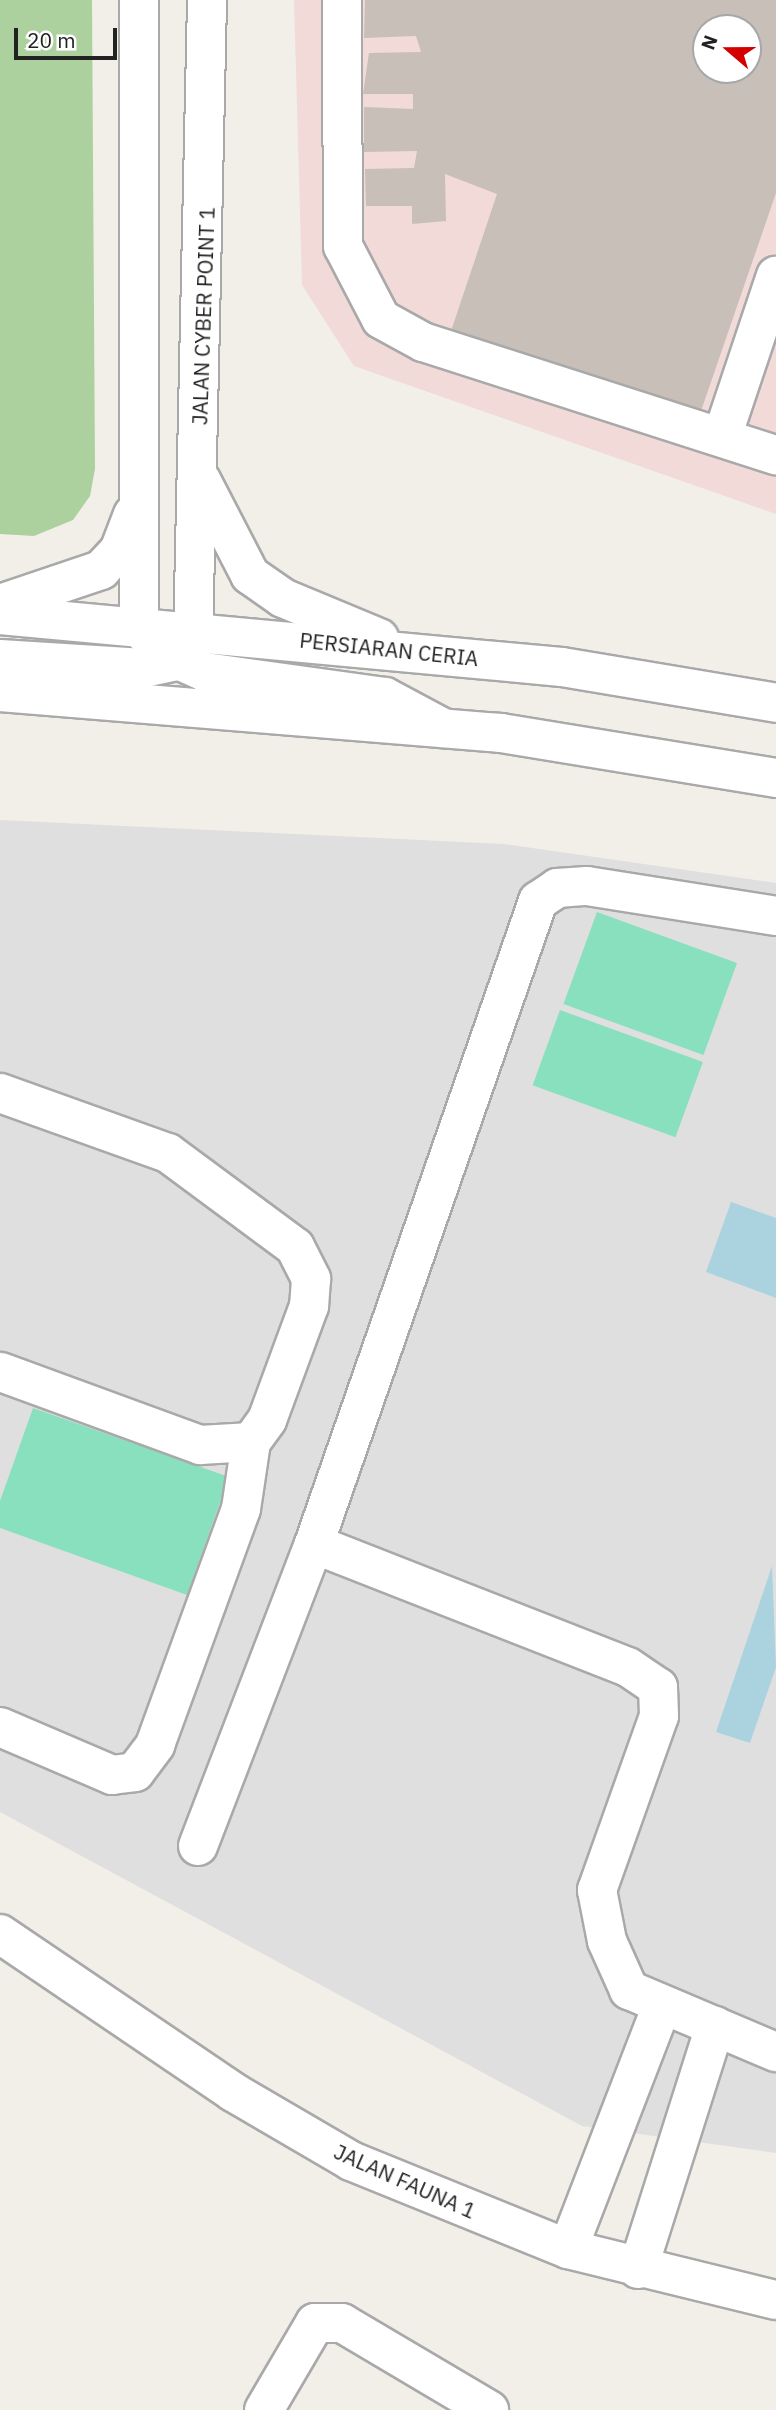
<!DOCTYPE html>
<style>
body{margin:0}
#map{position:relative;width:776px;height:2410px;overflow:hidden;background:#f2efe9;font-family:"IBM Plex Sans",sans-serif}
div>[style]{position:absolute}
.residential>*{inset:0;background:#e0dfdf}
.commercial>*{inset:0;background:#f2dad9}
.forest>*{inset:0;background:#add19e}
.pitch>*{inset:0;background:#88e0be;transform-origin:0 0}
.water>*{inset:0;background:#aad3df}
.building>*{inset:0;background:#c7bfb8}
.roads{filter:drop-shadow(2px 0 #a9a9a9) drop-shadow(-2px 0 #a9a9a9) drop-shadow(0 2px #a9a9a9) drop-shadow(0 -2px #a9a9a9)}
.minor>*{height:38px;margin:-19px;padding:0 19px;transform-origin:19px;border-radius:19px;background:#fff}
span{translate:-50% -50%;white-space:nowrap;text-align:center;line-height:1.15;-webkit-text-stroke:7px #fff;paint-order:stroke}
.street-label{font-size:21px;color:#222}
.north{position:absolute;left:692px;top:14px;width:70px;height:70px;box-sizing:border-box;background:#fff;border:2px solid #a7a7a7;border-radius:50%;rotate:290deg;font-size:19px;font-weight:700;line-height:28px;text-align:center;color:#222}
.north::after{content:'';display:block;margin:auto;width:24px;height:32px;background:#d40000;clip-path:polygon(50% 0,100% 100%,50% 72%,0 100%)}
.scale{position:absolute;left:14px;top:28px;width:103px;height:32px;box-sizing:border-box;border:4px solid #222;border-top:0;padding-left:9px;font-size:21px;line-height:24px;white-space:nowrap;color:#222;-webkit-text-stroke:5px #fff;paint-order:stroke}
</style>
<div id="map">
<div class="residential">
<i style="clip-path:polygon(0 820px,504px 844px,776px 883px,776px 2153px,582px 2126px,0 1812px)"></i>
</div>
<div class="commercial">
<i style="clip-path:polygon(evenodd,294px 0,776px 0,776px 514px,354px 366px,302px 285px,294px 0,706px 28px,748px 28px,748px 70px,706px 70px,706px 28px)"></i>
</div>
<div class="forest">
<i style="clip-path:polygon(0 0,92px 0,95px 469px,90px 496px,73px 520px,34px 536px,0 534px)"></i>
</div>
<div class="pitch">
<i style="left:597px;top:912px;width:149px;height:98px;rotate:20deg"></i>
<i style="left:560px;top:1010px;width:152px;height:80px;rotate:20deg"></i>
<i style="clip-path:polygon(33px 1408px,229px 1477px,187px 1595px,0 1528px,0 1501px)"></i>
</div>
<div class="water">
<i style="clip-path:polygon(731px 1202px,776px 1218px,776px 1298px,706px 1272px)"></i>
<i style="clip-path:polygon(772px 1566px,776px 1667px,750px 1743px,716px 1732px)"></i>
</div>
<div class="building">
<i style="clip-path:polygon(evenodd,365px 0,776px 0,776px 193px,700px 414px,451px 331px,497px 194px,445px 174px,446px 221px,412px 224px,412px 206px,366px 206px,365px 169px,414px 168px,417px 151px,364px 152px,364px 107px,413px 109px,413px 94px,363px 94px,369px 53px,421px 52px,416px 36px,364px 38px,365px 0,706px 28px,748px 28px,748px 70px,706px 70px,706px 28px)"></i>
</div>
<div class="roads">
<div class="minor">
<i style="left:139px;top:0;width:626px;rotate:90deg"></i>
<i style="left:139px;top:626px;width:33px;rotate:51deg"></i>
<i style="left:160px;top:652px;width:49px;rotate:24deg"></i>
<i style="left:205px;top:672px;width:182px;rotate:7.9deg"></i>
<i style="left:385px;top:697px;width:66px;rotate:28.1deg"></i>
<i style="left:342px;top:0;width:246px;rotate:89.8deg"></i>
<i style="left:343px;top:246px;width:82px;rotate:62.5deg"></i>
<i style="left:381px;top:319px;width:48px;rotate:28.7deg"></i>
<i style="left:423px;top:342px;width:371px;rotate:17.8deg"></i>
<i style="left:722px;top:437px;width:170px;rotate:-71.5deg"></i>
<i style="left:201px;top:480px;width:107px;rotate:62.7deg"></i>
<i style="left:250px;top:575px;width:40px;rotate:34.9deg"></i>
<i style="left:283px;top:598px;width:104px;rotate:22.6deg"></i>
<i style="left:0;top:604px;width:107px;rotate:-18.6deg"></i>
<i style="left:101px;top:570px;width:26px;rotate:-47deg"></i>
<i style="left:119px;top:551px;width:39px;rotate:-69deg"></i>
<i style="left:0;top:615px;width:564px;rotate:5.29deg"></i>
<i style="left:562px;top:667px;width:217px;rotate:9.5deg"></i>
<i style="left:0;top:659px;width:144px;rotate:3.6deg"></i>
<i style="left:144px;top:668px;width:33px;rotate:-12deg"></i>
<i style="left:176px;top:661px;width:25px;rotate:-48deg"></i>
<i style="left:193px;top:642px;width:642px;rotate:-88.75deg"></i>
<i style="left:0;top:692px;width:503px;rotate:4.68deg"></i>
<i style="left:501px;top:733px;width:279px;rotate:9.3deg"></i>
<i style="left:0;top:1093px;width:178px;rotate:19.7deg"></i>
<i style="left:168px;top:1153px;width:158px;rotate:36.5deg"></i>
<i style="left:295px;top:1247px;width:36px;rotate:63deg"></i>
<i style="left:311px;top:1279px;width:27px;rotate:94deg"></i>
<i style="left:309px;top:1306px;width:121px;rotate:110.2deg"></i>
<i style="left:267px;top:1420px;width:27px;rotate:126deg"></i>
<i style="left:251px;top:1442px;width:51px;rotate:176.6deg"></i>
<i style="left:200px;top:1445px;width:213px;rotate:-159.9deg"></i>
<i style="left:314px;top:1544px;width:337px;rotate:21.4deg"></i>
<i style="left:628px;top:1667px;width:36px;rotate:34deg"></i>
<i style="left:658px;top:1687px;width:29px;rotate:88deg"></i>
<i style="left:659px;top:1716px;width:185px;rotate:109.6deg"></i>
<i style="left:597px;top:1890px;width:52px;rotate:78.9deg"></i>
<i style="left:607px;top:1941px;width:54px;rotate:65.8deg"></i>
<i style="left:629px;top:1990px;width:160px;rotate:22.9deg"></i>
<i style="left:0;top:1727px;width:122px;rotate:23.2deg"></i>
<i style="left:112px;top:1775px;width:23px;rotate:-7deg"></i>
<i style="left:135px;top:1772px;width:34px;rotate:-53deg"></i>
<i style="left:155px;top:1745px;width:251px;rotate:-70deg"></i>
<i style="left:241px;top:1509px;width:68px;rotate:-81.5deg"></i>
<i style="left:198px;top:1846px;width:324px;rotate:-69deg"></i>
<i style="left:314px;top:1544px;width:681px;rotate:-70.79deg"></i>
<i style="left:538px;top:901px;width:23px;rotate:-34deg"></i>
<i style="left:557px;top:888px;width:30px;rotate:-4deg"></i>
<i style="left:587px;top:886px;width:191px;rotate:9deg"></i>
<i style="left:0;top:1934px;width:282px;rotate:34.1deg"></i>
<i style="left:233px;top:2092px;width:137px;rotate:30.3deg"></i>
<i style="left:351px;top:2161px;width:234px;rotate:22.1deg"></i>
<i style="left:568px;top:2249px;width:214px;rotate:13.8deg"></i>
<i style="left:568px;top:2249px;width:261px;rotate:-68.9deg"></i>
<i style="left:638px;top:2269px;width:255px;rotate:-72.4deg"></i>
<i style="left:264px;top:2410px;width:101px;rotate:-59.6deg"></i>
<i style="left:315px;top:2323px;width:27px"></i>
<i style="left:342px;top:2323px;width:171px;rotate:30.6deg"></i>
</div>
</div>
<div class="street-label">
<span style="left:203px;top:316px;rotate:-88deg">JALAN CYBER POINT 1</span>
<span style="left:389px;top:649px;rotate:6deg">PERSIARAN CERIA</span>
<span style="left:405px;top:2181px;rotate:24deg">JALAN FAUNA 1</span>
</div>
<div class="north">N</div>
<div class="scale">20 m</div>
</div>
